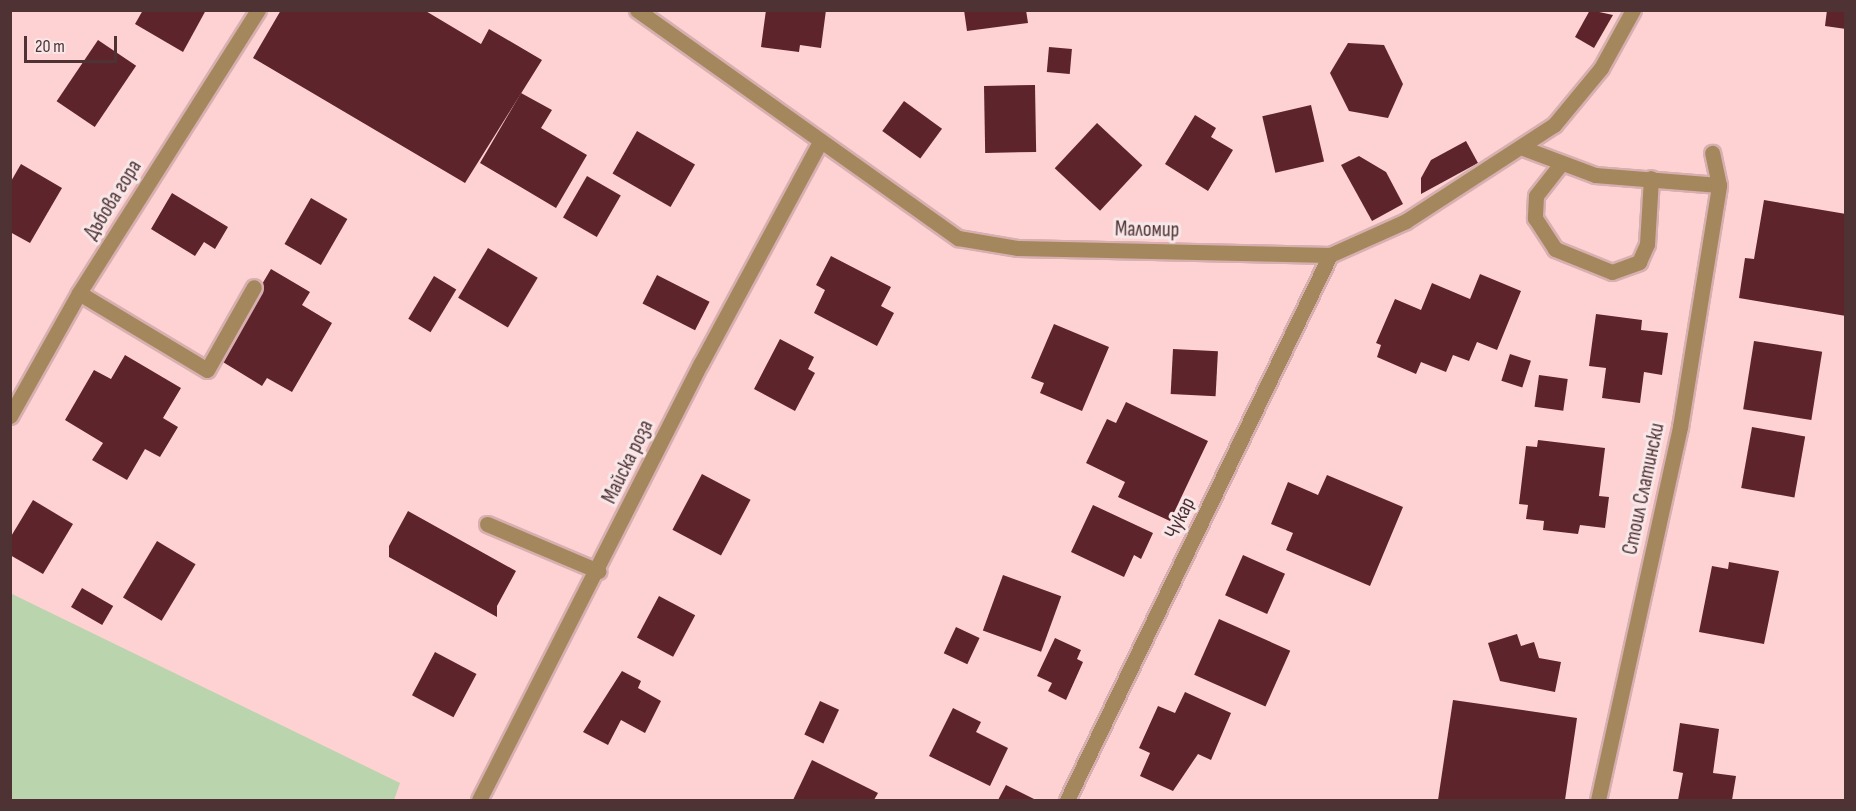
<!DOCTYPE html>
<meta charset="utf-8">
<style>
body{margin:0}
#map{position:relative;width:1856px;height:811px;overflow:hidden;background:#fed2d3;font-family:"Sofia Sans Condensed",sans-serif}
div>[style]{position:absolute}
.green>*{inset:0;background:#bad4ae}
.building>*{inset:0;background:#5d242b;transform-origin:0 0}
.roads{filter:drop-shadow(2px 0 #d8afb0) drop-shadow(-2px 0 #d8afb0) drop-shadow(0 2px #d8afb0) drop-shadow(0 -2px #d8afb0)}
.minor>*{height:15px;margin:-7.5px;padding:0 7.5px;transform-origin:7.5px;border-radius:7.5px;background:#a4875c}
span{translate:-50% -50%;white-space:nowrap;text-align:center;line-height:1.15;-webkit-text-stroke:6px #f7e7e8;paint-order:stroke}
.street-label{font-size:21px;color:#4f3234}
.frame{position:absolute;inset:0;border:12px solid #4f3234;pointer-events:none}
.scale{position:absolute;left:24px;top:36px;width:93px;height:27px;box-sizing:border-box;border:3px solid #4f3234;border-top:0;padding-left:8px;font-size:18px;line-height:21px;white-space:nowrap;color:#4f3234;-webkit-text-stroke:4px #f7e7e8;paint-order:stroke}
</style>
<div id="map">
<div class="green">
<i style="clip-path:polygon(10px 593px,400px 783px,394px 800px,11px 800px)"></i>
</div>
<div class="building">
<i style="clip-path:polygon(143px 10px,206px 10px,183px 52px,135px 24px)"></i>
<i style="clip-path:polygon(281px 10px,424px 10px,481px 44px,489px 29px,542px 60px,465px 183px,253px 58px)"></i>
<i style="clip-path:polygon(766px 10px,826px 10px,821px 48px,800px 45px,799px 52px,761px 47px)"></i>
<i style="clip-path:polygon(964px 10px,1026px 10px,1028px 23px,967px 31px)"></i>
<i style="clip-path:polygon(1590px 10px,1613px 15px,1594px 48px,1575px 37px)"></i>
<i style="clip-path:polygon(1827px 10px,1846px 10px,1846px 29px,1825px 26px)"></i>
<i style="left:98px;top:40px;width:46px;height:74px;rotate:34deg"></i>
<i style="clip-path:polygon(1348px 43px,1384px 45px,1403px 84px,1388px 118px,1349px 111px,1330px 73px)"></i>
<i style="left:1049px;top:47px;width:23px;height:25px;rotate:5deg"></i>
<i style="left:1035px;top:85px;width:67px;height:51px;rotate:89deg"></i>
<i style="clip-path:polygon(521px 93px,552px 110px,541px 128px,587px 155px,556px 208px,480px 163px)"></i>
<i style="left:904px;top:101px;width:47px;height:37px;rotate:36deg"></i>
<i style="left:1311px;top:105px;width:58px;height:50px;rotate:77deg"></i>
<i style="clip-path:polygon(1195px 115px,1216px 128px,1211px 137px,1233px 150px,1208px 191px,1165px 164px)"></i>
<i style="left:1097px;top:123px;width:62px;height:62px;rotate:43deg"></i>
<i style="left:637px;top:131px;width:67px;height:49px;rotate:30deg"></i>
<i style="clip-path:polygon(1466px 141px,1478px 163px,1421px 194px,1421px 178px,1431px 160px)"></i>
<i style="clip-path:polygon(1359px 156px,1386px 172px,1403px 204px,1372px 221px,1341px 165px)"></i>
<i style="clip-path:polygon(21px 164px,62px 188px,30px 243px,10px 232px,10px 183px)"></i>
<i style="left:587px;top:176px;width:39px;height:48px;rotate:30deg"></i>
<i style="clip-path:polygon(172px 193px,228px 227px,215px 249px,204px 242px,195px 256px,151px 229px)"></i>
<i style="left:311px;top:198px;width:42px;height:53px;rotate:30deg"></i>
<i style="clip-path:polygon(1764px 200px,1846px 214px,1846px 316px,1739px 298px,1745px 258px,1754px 259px)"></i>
<i style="left:488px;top:248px;width:58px;height:58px;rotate:31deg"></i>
<i style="clip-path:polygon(831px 256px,891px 287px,881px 306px,894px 313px,877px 346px,814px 313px,825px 290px,816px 285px)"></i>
<i style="clip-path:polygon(271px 269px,310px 292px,302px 305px,332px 323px,292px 392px,267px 378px,262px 386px,218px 359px)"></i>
<i style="clip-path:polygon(1480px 274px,1521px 291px,1497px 350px,1477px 342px,1469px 361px,1453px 355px,1446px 372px,1421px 362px,1416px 374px,1377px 357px,1381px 345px,1376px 343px,1395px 299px,1421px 310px,1432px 283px,1470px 299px)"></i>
<i style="left:657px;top:275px;width:59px;height:32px;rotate:27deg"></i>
<i style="left:434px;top:276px;width:26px;height:50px;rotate:31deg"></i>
<i style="clip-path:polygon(1596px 314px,1642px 320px,1641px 330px,1668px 333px,1662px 375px,1644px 372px,1640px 403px,1602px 398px,1606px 368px,1589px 366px)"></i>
<i style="clip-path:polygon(1054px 324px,1109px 347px,1082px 411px,1040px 393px,1044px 383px,1031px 378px)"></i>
<i style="clip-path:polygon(780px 339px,814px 357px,808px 369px,815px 373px,795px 411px,754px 389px)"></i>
<i style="left:1754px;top:341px;width:69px;height:69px;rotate:9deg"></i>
<i style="left:1173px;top:349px;width:45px;height:45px;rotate:3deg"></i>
<i style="left:1510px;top:354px;width:22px;height:28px;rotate:18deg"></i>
<i style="clip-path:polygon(125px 355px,181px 388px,163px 418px,178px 427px,160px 457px,145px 449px,127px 480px,92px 460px,103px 443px,65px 420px,94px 370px,111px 379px)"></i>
<i style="left:1539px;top:375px;width:29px;height:32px;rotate:8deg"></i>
<i style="clip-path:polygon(1126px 402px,1208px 441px,1170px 521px,1118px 497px,1125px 482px,1086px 463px,1107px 419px,1116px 423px)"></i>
<i style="left:1752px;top:427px;width:54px;height:62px;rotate:10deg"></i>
<i style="clip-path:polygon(1538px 440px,1605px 448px,1599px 496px,1609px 497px,1605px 528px,1580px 525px,1578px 534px,1543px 530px,1544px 521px,1526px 519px,1528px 505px,1519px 504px,1526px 446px,1537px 447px)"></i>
<i style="left:702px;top:474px;width:55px;height:63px;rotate:28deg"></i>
<i style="clip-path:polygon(1327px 475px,1403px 507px,1370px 586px,1286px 550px,1293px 533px,1271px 524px,1288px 482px,1318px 495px)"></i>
<i style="clip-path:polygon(33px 500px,73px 524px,43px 574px,10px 555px,10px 538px)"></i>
<i style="clip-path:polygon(1093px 505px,1153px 533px,1141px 559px,1134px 555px,1124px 577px,1071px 552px)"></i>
<i style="clip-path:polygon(408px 511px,516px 571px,497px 606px,497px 617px,389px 557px,389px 546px)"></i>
<i style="left:157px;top:541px;width:45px;height:66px;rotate:31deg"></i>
<i style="left:1243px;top:555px;width:46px;height:44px;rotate:24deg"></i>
<i style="clip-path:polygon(1729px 562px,1779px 571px,1764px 644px,1699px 632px,1712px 566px,1728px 569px)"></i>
<i style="left:1003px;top:575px;width:62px;height:59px;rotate:20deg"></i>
<i style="left:82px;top:588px;width:36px;height:22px;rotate:30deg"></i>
<i style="left:659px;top:596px;width:41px;height:47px;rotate:28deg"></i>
<i style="left:1219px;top:619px;width:78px;height:61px;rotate:24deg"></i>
<i style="left:956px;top:627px;width:26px;height:29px;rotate:25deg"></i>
<i style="clip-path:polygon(1517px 634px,1521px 646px,1534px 642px,1539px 658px,1561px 662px,1555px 692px,1500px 681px,1488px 643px)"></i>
<i style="clip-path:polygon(1055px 638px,1081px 650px,1077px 659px,1083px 662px,1066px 700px,1048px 691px,1052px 683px,1037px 676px)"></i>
<i style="left:435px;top:652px;width:47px;height:49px;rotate:28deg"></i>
<i style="clip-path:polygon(622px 671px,641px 681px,638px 688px,661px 701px,645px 733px,621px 720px,608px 745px,583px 732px)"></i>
<i style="clip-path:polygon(1185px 692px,1231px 713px,1211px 760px,1198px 754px,1173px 791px,1140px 776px,1150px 753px,1139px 748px,1158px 706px,1175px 713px)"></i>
<i style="clip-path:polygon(1453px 700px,1577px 718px,1565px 800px,1438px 800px)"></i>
<i style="left:820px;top:701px;width:21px;height:37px;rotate:25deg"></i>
<i style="clip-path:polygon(953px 708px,981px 722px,976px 732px,1008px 748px,990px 786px,929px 756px)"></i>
<i style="clip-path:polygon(1680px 723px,1719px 729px,1713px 773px,1736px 776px,1732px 800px,1678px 800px,1683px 773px,1673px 771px)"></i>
<i style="clip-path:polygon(812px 760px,878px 793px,874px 800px,793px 800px)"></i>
<i style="clip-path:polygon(1006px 785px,1036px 800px,998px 800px)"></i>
</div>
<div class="roads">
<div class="minor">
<i style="left:637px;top:10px;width:394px;rotate:35.4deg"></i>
<i style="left:958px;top:238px;width:61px;rotate:9.5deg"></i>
<i style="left:1018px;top:248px;width:312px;rotate:1.3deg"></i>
<i style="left:1330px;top:255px;width:83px;rotate:-24.1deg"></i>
<i style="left:1406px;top:221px;width:176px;rotate:-33deg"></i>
<i style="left:1554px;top:125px;width:74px;rotate:-50.5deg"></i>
<i style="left:1601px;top:68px;width:66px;rotate:-61.1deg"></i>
<i style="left:1523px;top:148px;width:77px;rotate:20.6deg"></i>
<i style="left:1595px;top:175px;width:124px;rotate:4.6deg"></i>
<i style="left:1560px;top:165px;width:39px;rotate:128deg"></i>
<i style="left:1536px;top:196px;width:22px;rotate:93deg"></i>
<i style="left:1535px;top:218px;width:37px;rotate:57deg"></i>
<i style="left:1555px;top:249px;width:61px;rotate:22deg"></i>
<i style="left:1612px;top:272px;width:29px;rotate:-20deg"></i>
<i style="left:1639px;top:262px;width:20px;rotate:-66deg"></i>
<i style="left:1647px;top:244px;width:66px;rotate:-86.5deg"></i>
<i style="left:79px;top:293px;width:149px;rotate:31deg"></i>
<i style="left:207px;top:370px;width:95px;rotate:-60.5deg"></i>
<i style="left:10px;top:416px;width:141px;rotate:-60.7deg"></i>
<i style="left:79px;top:293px;width:335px;rotate:-57.7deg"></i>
<i style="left:487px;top:524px;width:121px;rotate:22.9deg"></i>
<i style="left:479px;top:800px;width:490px;rotate:-63.1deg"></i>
<i style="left:701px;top:363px;width:249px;rotate:-61.7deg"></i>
<i style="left:1067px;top:800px;width:605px;rotate:-64.24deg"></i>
<i style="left:1598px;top:800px;width:382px;rotate:-77.6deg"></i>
<i style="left:1680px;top:427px;width:245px;rotate:-80.8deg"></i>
<i style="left:1719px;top:185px;width:33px;rotate:-102deg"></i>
</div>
</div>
<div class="street-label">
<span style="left:113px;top:200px;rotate:-58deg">Дъбова гора</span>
<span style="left:1147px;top:230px;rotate:1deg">Маломир</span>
<span style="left:628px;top:462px;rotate:-64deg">Майска роза</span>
<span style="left:1644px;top:489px;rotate:-78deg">Стоил Слатински</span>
<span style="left:1180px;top:518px;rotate:-64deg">Чукар</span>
</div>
<div class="frame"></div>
<div class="scale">20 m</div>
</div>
